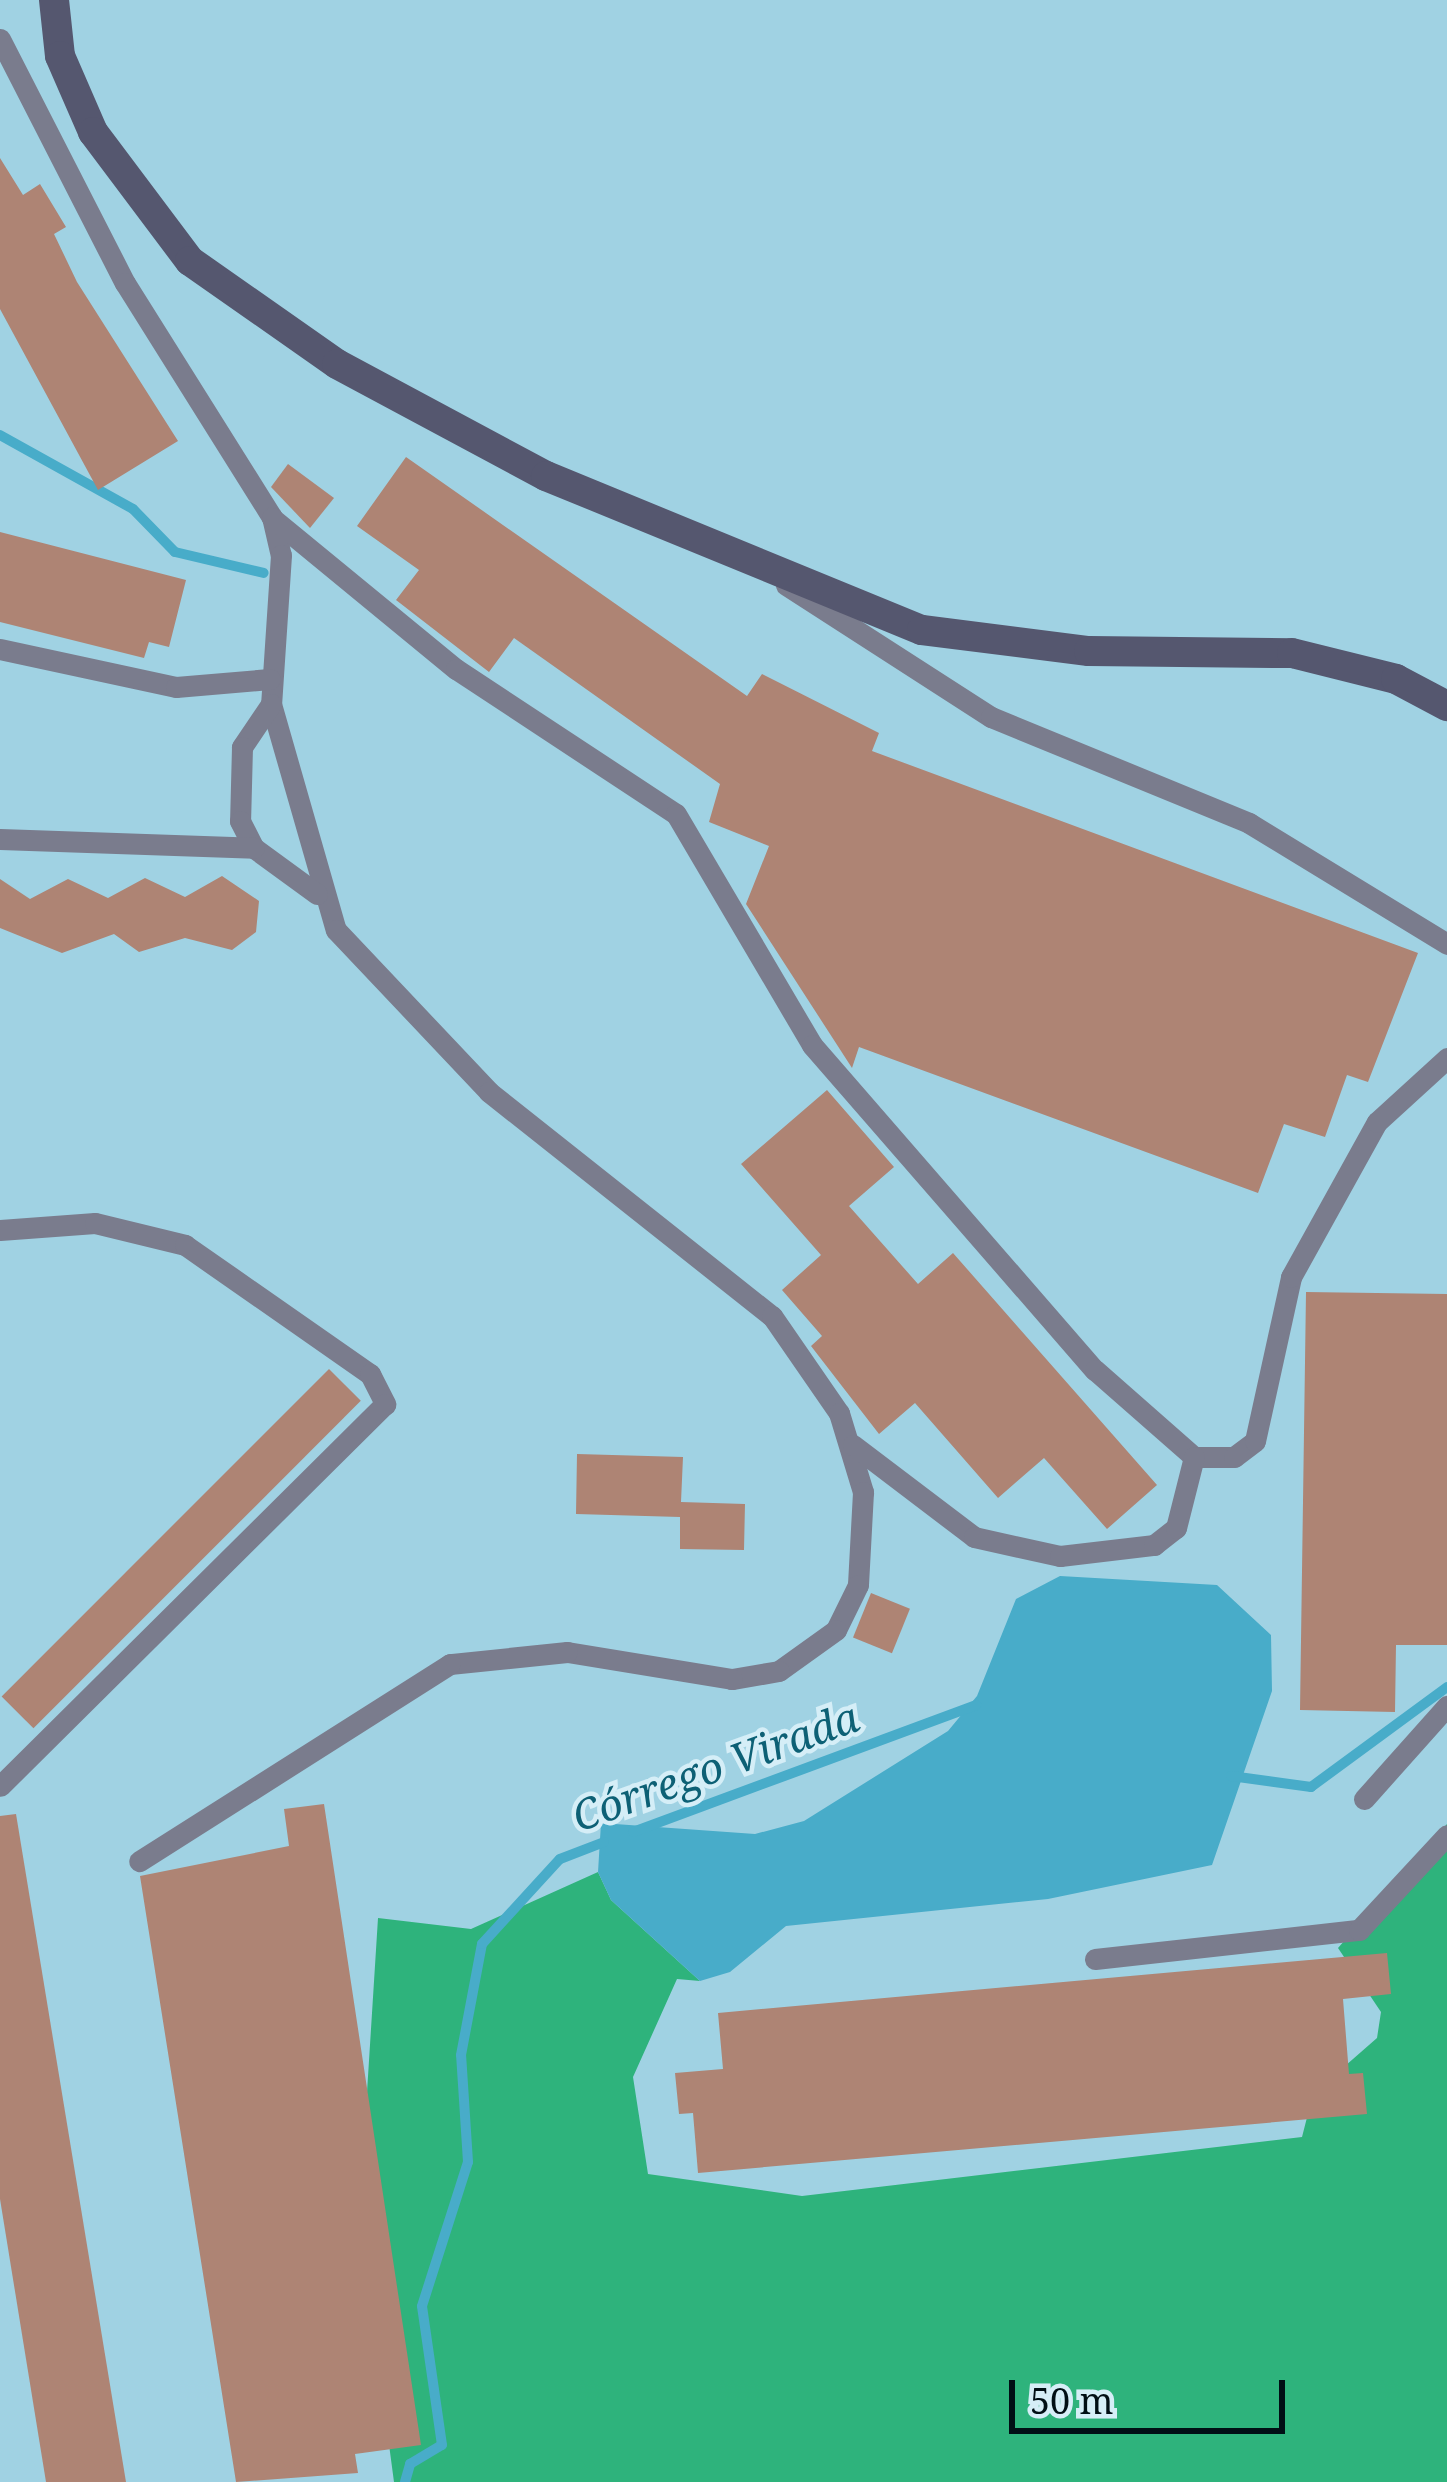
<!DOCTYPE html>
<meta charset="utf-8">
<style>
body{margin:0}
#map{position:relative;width:1447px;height:2482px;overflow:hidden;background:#a0d2e3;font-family:"Noto Serif",serif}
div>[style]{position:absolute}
.green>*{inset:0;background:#2eb37c}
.water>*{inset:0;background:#48acc9}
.stream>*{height:10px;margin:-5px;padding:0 5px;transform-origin:5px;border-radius:5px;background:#48acc9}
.building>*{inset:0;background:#ae8474;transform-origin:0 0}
.lane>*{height:21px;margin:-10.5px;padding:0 10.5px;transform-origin:10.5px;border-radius:10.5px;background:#7a7c8d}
.secondary>*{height:30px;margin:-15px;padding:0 15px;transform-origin:15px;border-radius:15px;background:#55576f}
span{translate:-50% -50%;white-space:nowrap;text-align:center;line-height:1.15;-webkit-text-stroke:9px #d5eef7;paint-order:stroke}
.water-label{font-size:42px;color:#0d6075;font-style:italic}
.scale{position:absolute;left:1009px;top:2380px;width:276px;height:54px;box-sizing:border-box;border:6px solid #000f15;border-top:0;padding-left:15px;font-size:36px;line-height:42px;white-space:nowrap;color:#000f15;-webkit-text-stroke:9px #d5eef7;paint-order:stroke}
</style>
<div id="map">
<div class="green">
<i style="clip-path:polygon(1447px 1824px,1447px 2482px,394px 2482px,359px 2219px,378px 1918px,471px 1929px,598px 1872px,611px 1900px,700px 1981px,677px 1979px,633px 2077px,648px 2174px,802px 2196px,1302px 2137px,1313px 2094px,1377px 2038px,1381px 2012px,1338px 1948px)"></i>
</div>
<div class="water">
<i style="clip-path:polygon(1060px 1576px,1217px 1585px,1271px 1635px,1272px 1691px,1212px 1865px,1048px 1899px,786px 1926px,730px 1972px,700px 1981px,611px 1900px,598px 1872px,601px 1823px,755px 1834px,804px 1821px,948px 1731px,977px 1696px,1016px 1599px)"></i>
</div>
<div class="stream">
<i style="left:0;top:435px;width:152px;rotate:29.1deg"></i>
<i style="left:133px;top:509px;width:60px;rotate:45.7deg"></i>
<i style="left:175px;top:552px;width:91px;rotate:13.3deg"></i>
<i style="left:1231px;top:1776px;width:81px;rotate:7.8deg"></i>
<i style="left:1311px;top:1787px;width:169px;rotate:-36.3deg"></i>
<i style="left:633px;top:1832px;width:366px;rotate:-20.3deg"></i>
<i style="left:405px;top:2482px;width:19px;rotate:-74deg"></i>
<i style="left:410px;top:2464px;width:37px;rotate:-31deg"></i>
<i style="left:442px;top:2445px;width:140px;rotate:-98.2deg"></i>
<i style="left:422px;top:2306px;width:151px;rotate:-72.3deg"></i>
<i style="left:468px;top:2162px;width:107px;rotate:-93.7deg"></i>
<i style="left:461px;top:2055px;width:113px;rotate:-79.3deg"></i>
<i style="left:482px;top:1944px;width:115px;rotate:-47.5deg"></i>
<i style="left:560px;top:1859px;width:47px;rotate:-21.1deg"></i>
</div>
<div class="building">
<i style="clip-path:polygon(0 158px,23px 195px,40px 184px,66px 227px,54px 234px,77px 282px,178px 441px,98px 490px,0 309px)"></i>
<i style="clip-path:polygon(406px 457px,747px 696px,762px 674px,879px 733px,872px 751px,1418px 953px,1368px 1082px,1347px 1075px,1325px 1137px,1284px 1124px,1258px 1193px,859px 1047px,852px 1068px,746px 904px,769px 846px,709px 822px,720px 784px,514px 638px,489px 672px,396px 600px,419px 570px,357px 526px)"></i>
<i style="clip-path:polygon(288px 464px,334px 498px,310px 528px,271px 487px)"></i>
<i style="clip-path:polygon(0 532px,186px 580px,169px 647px,149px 642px,144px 658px,0 622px)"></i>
<i style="clip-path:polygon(222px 876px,259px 901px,256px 932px,232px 950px,185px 938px,139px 952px,114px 934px,62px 953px,0 928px,0 879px,30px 899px,68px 879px,108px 898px,145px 878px,185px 897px)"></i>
<i style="clip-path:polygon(827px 1090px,894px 1167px,849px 1206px,918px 1284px,953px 1253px,1157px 1485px,1107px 1529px,1044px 1458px,998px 1498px,915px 1403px,879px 1434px,811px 1346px,822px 1336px,782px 1290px,821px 1255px,741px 1164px)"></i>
<i style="clip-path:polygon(1306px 1292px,1447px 1294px,1447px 1645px,1396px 1645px,1395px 1712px,1300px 1710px)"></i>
<i style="left:329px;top:1369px;width:45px;height:463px;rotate:45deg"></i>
<i style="clip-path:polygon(577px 1454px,683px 1457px,681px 1502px,745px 1504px,744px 1550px,680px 1549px,680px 1517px,576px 1514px)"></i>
<i style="left:871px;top:1593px;width:42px;height:48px;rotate:22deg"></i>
<i style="clip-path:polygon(324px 1804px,421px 2445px,355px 2454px,358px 2473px,236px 2482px,140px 1876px,289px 1846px,284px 1809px)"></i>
<i style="clip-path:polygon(16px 1814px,126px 2482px,46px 2482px,0 2199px,0 1816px)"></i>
<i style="clip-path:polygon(1387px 1953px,1391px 1994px,1343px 1999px,1349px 2074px,1363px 2073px,1367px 2114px,698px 2173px,693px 2113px,679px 2114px,675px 2073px,723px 2069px,718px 2013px)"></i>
</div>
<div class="lane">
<i style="left:0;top:39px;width:274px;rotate:62.9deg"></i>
<i style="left:125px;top:283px;width:276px;rotate:57.9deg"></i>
<i style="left:272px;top:517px;width:39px;rotate:77deg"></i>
<i style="left:281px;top:555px;width:149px;rotate:93.8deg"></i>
<i style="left:271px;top:704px;width:235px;rotate:74deg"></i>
<i style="left:336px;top:930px;width:223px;rotate:46.6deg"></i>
<i style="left:489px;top:1092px;width:361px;rotate:38.4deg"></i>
<i style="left:772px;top:1316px;width:118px;rotate:55.4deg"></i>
<i style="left:839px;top:1413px;width:83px;rotate:73.1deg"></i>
<i style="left:863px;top:1492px;width:93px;rotate:93.1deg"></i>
<i style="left:858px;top:1585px;width:50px;rotate:116.1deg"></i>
<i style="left:836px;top:1630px;width:70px;rotate:144.3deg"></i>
<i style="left:779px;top:1671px;width:48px;rotate:170.3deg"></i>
<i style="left:732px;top:1679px;width:167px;rotate:-170.7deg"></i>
<i style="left:567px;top:1652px;width:118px;rotate:174.1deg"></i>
<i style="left:450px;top:1664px;width:368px;rotate:147.6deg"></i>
<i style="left:272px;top:518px;width:238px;rotate:39.4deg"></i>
<i style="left:456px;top:669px;width:263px;rotate:33.4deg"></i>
<i style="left:676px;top:814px;width:268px;rotate:59.5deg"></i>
<i style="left:812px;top:1045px;width:431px;rotate:49deg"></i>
<i style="left:1095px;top:1370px;width:132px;rotate:41.3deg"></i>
<i style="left:1194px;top:1457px;width:40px"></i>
<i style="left:1234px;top:1457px;width:26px;rotate:-37deg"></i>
<i style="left:1255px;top:1441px;width:168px;rotate:-77.6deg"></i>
<i style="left:1291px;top:1277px;width:177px;rotate:-61deg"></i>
<i style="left:1377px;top:1122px;width:95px;rotate:-42.4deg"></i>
<i style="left:786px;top:585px;width:244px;rotate:32.8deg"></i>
<i style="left:991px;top:717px;width:279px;rotate:22.3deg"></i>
<i style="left:1249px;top:823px;width:232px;rotate:31.4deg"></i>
<i style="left:0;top:649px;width:180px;rotate:12.2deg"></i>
<i style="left:176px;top:687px;width:94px;rotate:-4.9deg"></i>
<i style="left:271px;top:704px;width:52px;rotate:124deg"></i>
<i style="left:242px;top:747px;width:74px;rotate:91.5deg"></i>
<i style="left:240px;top:821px;width:30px;rotate:63deg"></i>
<i style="left:254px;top:848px;width:78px;rotate:36.1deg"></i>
<i style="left:0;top:839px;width:254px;rotate:2deg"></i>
<i style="left:0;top:1230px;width:95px;rotate:-4.2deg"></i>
<i style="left:95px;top:1223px;width:93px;rotate:13.7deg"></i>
<i style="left:185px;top:1245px;width:226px;rotate:34.9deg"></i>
<i style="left:370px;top:1374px;width:34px;rotate:63deg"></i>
<i style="left:385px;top:1404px;width:542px;rotate:135.22deg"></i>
<i style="left:853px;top:1445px;width:152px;rotate:37.2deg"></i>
<i style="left:974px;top:1537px;width:88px;rotate:12.5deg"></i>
<i style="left:1060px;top:1556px;width:95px;rotate:-6.7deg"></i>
<i style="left:1154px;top:1545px;width:28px;rotate:-38deg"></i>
<i style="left:1176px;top:1528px;width:73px;rotate:-75.8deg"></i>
<i style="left:1364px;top:1799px;width:125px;rotate:-48.3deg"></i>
<i style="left:1095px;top:1959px;width:266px;rotate:-6.3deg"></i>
<i style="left:1359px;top:1930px;width:129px;rotate:-47.2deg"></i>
</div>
<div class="secondary">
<i style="left:54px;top:0;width:56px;rotate:83.9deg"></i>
<i style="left:60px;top:56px;width:83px;rotate:66.5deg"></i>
<i style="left:93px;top:132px;width:161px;rotate:53.1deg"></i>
<i style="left:190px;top:261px;width:179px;rotate:35deg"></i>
<i style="left:337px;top:364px;width:237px;rotate:28.2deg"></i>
<i style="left:546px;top:476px;width:406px;rotate:22.3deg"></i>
<i style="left:922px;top:630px;width:168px;rotate:7.2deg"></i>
<i style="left:1089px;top:651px;width:203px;rotate:0.6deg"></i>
<i style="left:1292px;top:653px;width:107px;rotate:14deg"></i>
<i style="left:1396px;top:679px;width:58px;rotate:27.9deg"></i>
</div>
<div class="water-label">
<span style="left:715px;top:1766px;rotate:-20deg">Córrego Virada</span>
</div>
<div class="scale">50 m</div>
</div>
